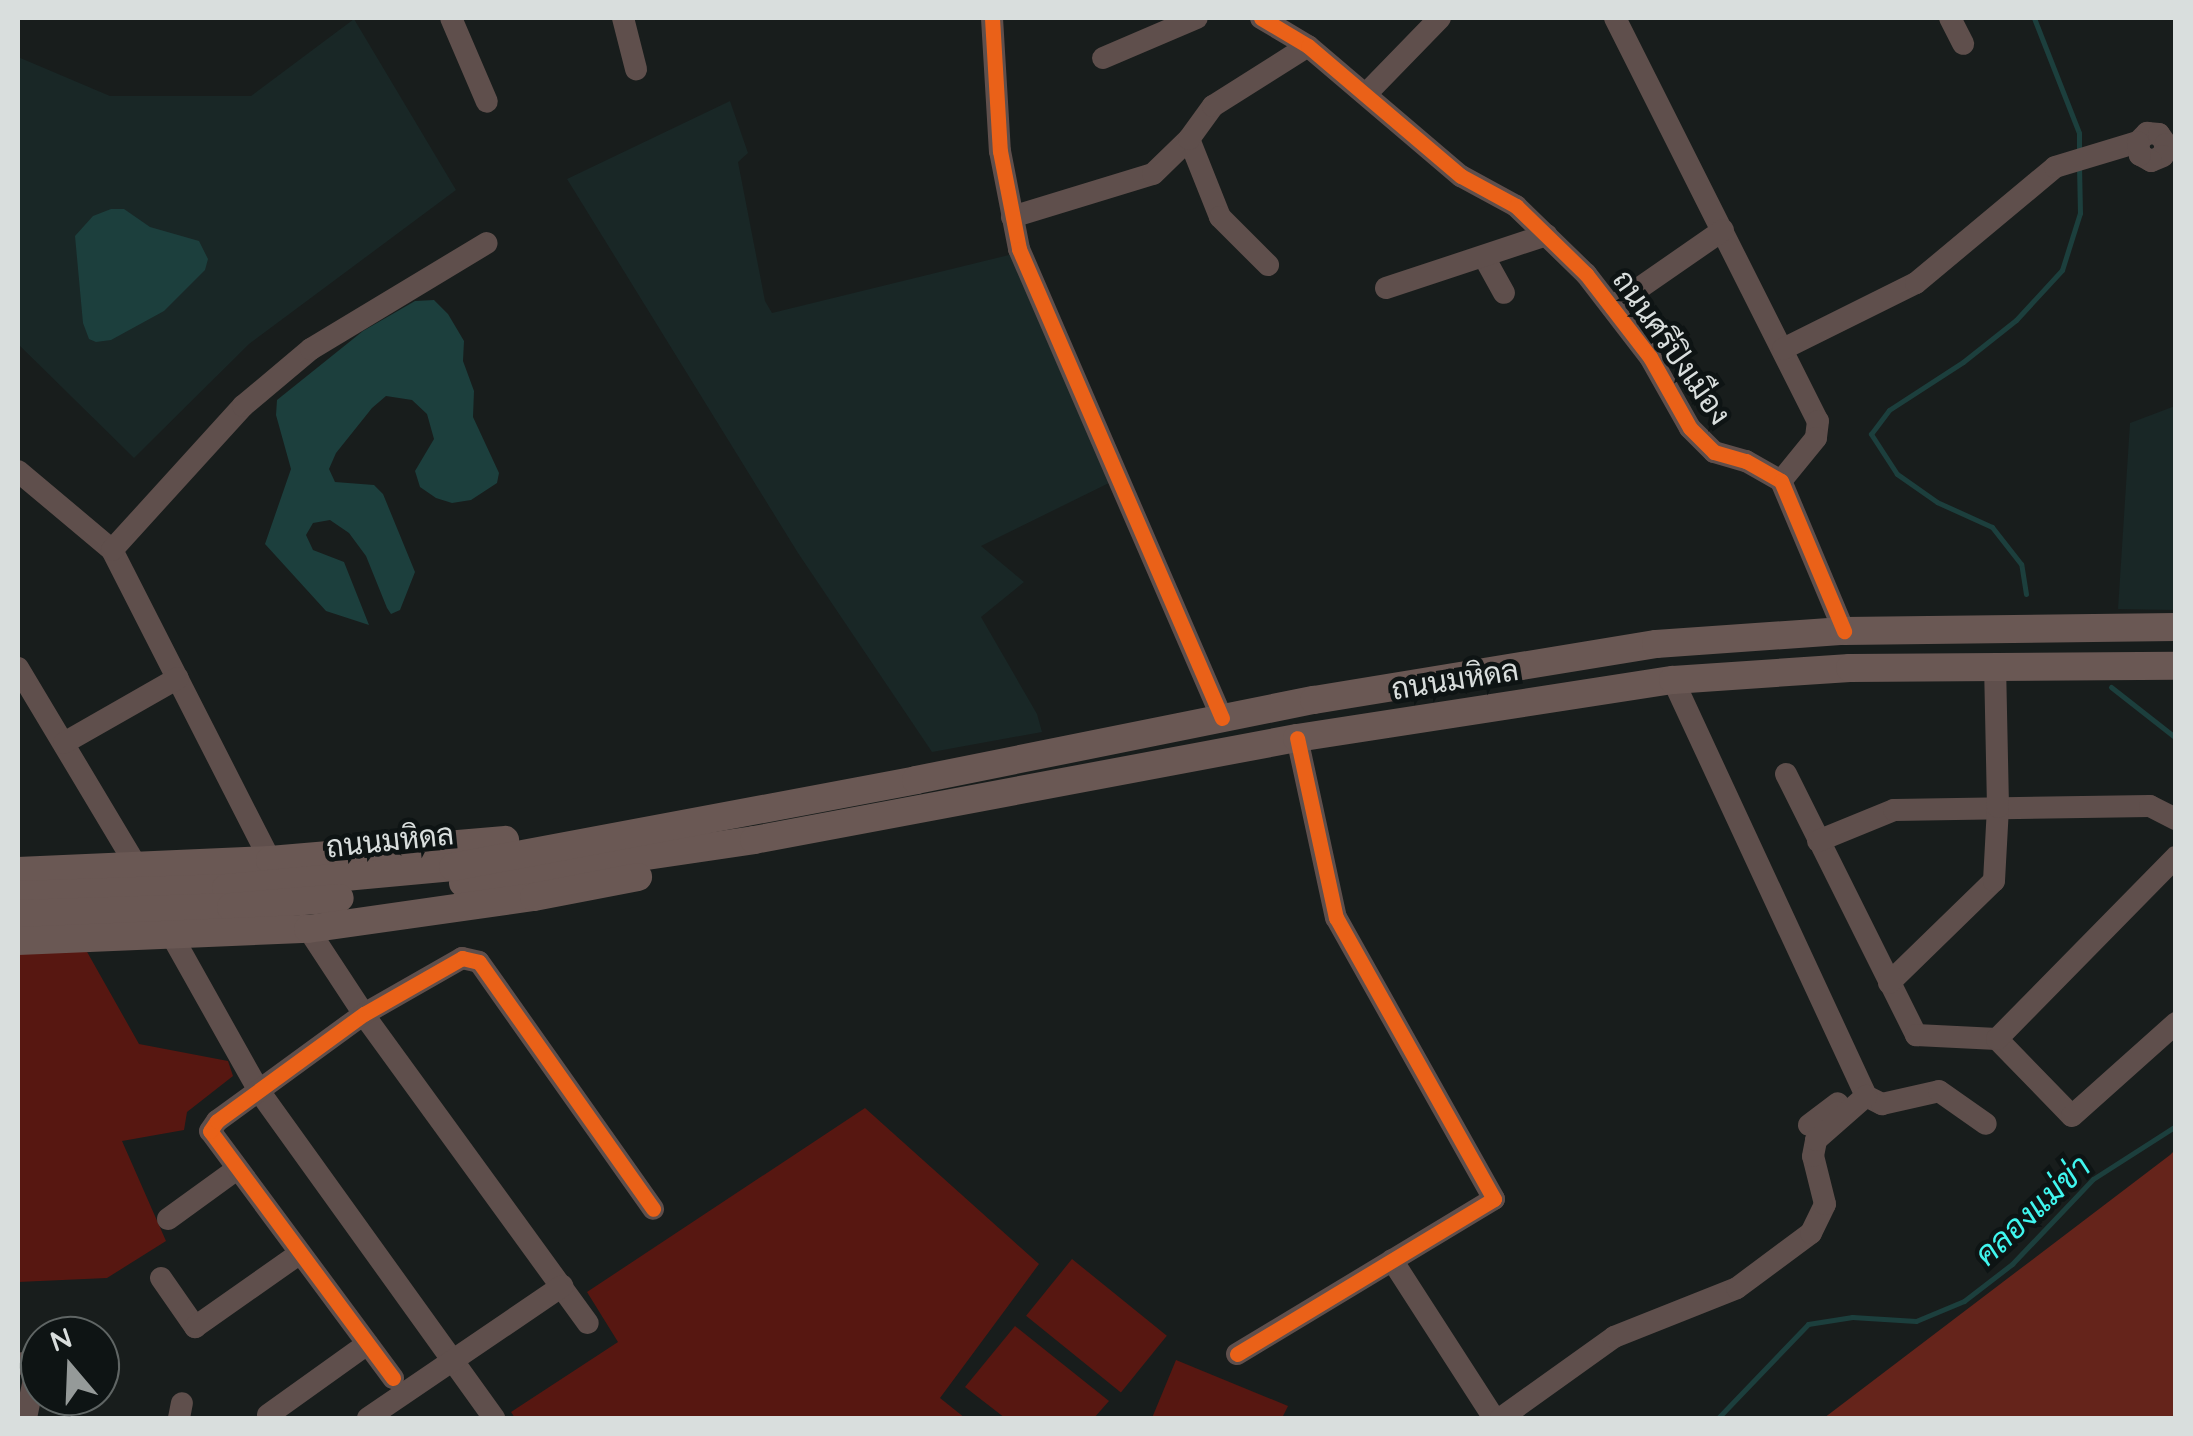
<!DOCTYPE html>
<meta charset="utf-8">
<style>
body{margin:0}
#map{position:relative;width:2193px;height:1436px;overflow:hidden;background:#181d1c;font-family:Quicksand,Sarabun,sans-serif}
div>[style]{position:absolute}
.built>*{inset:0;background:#192726}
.green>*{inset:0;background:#571711;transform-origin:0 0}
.forest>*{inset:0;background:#65241b}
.water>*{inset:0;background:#1c3f3d}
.stream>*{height:5px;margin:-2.5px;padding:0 2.5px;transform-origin:2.5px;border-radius:2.5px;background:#1c3f3d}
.minor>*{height:22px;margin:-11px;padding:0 11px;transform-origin:11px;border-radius:11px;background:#5f4f4c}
.major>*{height:28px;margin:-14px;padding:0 14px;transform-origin:14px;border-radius:14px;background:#6a5854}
.cycleway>*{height:15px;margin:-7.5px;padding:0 7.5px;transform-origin:7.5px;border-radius:7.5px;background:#ea6118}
span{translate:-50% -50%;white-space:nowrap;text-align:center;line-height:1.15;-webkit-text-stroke:9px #0e1414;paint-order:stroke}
.street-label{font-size:30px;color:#d9dedd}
.water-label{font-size:32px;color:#40f6ef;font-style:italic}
.frame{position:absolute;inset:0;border:20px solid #d9dedd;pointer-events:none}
.north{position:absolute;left:20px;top:1316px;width:100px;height:100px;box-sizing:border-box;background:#0e1414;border:2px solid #5f6564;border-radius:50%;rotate:341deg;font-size:28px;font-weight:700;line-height:40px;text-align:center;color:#d9dedd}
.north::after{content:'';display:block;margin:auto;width:35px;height:45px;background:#959a99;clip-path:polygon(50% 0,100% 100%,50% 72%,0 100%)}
</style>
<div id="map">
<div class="built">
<i style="clip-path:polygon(354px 19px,456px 190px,249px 344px,134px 458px,18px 344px,18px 57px,110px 96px,251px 96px)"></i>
<i style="clip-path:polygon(730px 101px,748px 153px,738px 162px,765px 301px,772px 313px,1013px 254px,1113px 481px,981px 546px,1024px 582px,981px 617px,1037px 714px,1042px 732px,932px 752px,798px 553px,567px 179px)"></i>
<i style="clip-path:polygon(2175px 406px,2175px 610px,2118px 609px,2130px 423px)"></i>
</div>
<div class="green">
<i style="clip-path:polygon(86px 950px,139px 1044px,228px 1061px,233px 1076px,187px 1112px,184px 1130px,122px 1141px,166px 1241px,107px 1278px,18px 1282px,18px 951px)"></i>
<i style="clip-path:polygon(865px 1108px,1039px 1264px,940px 1398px,965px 1418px,515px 1418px,511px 1412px,618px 1342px,587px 1292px)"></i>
<i style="left:1072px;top:1259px;width:122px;height:73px;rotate:39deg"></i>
<i style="clip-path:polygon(1015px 1326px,1109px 1401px,1094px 1418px,1005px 1418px,965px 1387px)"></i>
<i style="clip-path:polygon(1176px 1360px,1288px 1406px,1282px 1418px,1152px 1418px)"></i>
</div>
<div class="forest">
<i style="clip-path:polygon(2175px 1150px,2175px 1418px,1824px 1418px,2170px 1155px)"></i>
</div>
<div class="water">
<i style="clip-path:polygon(111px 209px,124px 209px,150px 227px,199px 241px,208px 259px,205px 270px,164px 311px,111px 340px,96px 342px,89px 339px,83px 323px,75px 236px,93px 216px)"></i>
<i style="clip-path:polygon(434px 300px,448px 314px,464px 341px,463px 361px,474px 391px,473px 417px,499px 473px,497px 483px,471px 500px,452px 503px,436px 498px,420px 487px,415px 471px,434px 439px,427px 414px,412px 400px,386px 396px,372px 408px,336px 453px,329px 469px,335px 482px,374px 485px,383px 494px,415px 572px,400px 610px,391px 614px,387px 608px,366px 556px,349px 533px,330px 520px,313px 523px,306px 535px,313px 550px,344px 562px,369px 625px,326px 611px,265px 544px,291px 469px,276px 415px,277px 400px,363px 331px,415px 301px)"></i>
</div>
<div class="stream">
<i style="left:2034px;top:18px;width:123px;rotate:68.6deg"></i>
<i style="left:2079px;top:133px;width:18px;rotate:90deg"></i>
<i style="left:2026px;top:594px;width:30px;rotate:-99deg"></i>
<i style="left:2021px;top:564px;width:47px;rotate:-128.1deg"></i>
<i style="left:1992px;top:527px;width:60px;rotate:-155.6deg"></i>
<i style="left:1937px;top:502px;width:49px;rotate:-145deg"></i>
<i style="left:1897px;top:474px;width:48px;rotate:-123deg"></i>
<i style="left:1871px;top:434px;width:30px;rotate:-53deg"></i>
<i style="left:1889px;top:410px;width:88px;rotate:-33deg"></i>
<i style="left:1963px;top:362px;width:68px;rotate:-38.4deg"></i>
<i style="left:2016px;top:320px;width:68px;rotate:-47.4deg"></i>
<i style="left:2062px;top:270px;width:60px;rotate:-72.5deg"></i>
<i style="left:2080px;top:213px;width:46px;rotate:-91.2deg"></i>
<i style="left:2111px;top:687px;width:83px;rotate:38.1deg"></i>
<i style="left:1718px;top:1418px;width:130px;rotate:-46.2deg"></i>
<i style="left:1808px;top:1324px;width:45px;rotate:-9deg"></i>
<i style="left:1852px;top:1317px;width:64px;rotate:3.6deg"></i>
<i style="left:1916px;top:1321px;width:52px;rotate:-22.6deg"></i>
<i style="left:1964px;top:1301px;width:61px;rotate:-37.6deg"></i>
<i style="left:2012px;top:1264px;width:117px;rotate:-46.4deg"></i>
<i style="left:2093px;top:1179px;width:98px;rotate:-32.6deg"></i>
</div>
<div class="minor">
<i style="left:451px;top:18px;width:91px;rotate:66.8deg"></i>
<i style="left:623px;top:18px;width:53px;rotate:75.7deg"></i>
<i style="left:992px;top:18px;width:133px;rotate:86.6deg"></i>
<i style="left:1000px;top:151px;width:100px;rotate:79deg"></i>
<i style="left:1019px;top:249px;width:511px;rotate:66.6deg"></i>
<i style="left:1261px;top:18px;width:55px;rotate:30.8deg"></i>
<i style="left:1308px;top:46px;width:201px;rotate:40.4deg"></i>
<i style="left:1461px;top:176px;width:63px;rotate:28.6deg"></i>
<i style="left:1516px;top:206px;width:98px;rotate:44.2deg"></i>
<i style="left:1586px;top:274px;width:105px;rotate:52.4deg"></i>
<i style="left:1650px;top:357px;width:81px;rotate:60.6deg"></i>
<i style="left:1690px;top:428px;width:34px;rotate:45deg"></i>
<i style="left:1714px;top:452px;width:33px;rotate:16deg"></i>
<i style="left:1746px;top:461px;width:40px;rotate:29.7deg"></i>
<i style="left:1781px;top:481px;width:163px;rotate:67.2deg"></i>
<i style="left:1615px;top:18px;width:451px;rotate:63.3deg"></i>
<i style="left:1818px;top:421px;width:17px;rotate:97deg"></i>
<i style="left:1816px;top:438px;width:55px;rotate:129.1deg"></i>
<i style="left:1950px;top:18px;width:29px;rotate:63deg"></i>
<i style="left:1103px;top:58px;width:102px;rotate:-23.1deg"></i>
<i style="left:1366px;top:94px;width:106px;rotate:-45.8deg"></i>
<i style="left:1189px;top:139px;width:84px;rotate:68.3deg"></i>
<i style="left:1220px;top:217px;width:68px;rotate:45deg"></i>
<i style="left:1012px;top:217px;width:147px;rotate:-17deg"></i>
<i style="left:1153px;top:174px;width:50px;rotate:-44.2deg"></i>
<i style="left:1189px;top:139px;width:41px;rotate:-54deg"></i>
<i style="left:1213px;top:106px;width:112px;rotate:-32.3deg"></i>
<i style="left:1484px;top:257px;width:41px;rotate:60.9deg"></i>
<i style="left:1386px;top:288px;width:169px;rotate:-18.3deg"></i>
<i style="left:1612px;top:307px;width:135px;rotate:-34.7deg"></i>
<i style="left:1783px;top:349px;width:148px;rotate:-26.4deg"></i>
<i style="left:1916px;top:283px;width:181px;rotate:-39.8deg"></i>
<i style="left:2055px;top:167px;width:87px;rotate:-16.8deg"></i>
<i style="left:2138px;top:142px;width:13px;rotate:-45deg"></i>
<i style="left:2147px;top:133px;width:12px;rotate:5deg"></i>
<i style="left:2159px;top:134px;width:12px;rotate:55deg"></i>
<i style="left:2166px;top:144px;width:12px;rotate:104deg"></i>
<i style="left:2163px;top:156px;width:13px;rotate:157deg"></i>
<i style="left:2151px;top:161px;width:13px;rotate:-151deg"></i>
<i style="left:2140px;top:155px;width:13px;rotate:-99deg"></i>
<i style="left:18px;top:471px;width:123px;rotate:40deg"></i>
<i style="left:112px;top:550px;width:348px;rotate:63deg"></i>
<i style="left:112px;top:550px;width:195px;rotate:-47.7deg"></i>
<i style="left:243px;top:406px;width:89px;rotate:-40deg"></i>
<i style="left:311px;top:349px;width:205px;rotate:-31.1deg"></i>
<i style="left:18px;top:668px;width:232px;rotate:59.1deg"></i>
<i style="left:1673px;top:680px;width:459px;rotate:65.1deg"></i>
<i style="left:1866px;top:1096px;width:18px;rotate:27deg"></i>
<i style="left:1882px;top:1104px;width:58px;rotate:-12.8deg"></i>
<i style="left:1939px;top:1091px;width:57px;rotate:35.1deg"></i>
<i style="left:64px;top:743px;width:131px;rotate:-29.7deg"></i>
<i style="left:1786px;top:774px;width:292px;rotate:63.5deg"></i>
<i style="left:1916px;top:1035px;width:81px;rotate:2.8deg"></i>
<i style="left:1997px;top:1039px;width:107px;rotate:45.8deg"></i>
<i style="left:2072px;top:1116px;width:140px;rotate:-41.8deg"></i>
<i style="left:1818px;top:841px;width:82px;rotate:-22.2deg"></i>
<i style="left:1894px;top:810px;width:256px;rotate:-0.9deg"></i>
<i style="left:2150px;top:806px;width:29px;rotate:27deg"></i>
<i style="left:308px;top:929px;width:111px;rotate:56.7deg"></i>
<i style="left:369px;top:1022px;width:372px;rotate:54deg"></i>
<i style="left:172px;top:936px;width:178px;rotate:60.7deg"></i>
<i style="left:259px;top:1091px;width:403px;rotate:54.3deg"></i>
<i style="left:1889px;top:983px;width:146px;rotate:-44.2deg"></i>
<i style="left:1994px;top:881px;width:74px;rotate:-86.9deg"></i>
<i style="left:1998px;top:807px;width:140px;rotate:-91.2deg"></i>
<i style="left:1997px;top:1039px;width:255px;rotate:-45.5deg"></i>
<i style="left:1809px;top:1125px;width:36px;rotate:-37deg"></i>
<i style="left:168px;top:1219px;width:85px;rotate:-35.9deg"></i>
<i style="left:1392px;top:1260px;width:188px;rotate:57.2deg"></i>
<i style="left:161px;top:1278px;width:60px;rotate:55.2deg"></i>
<i style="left:195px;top:1327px;width:127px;rotate:-35.1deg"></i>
<i style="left:1237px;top:1354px;width:300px;rotate:-31.1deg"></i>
<i style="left:1494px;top:1199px;width:322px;rotate:-119.3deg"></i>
<i style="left:1336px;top:918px;width:184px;rotate:-102.2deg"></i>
<i style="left:18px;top:1364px;width:20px;rotate:-11deg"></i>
<i style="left:38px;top:1360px;width:59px;rotate:101.7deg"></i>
<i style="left:393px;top:1378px;width:307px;rotate:-126.5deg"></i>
<i style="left:210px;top:1131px;width:12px;rotate:-55deg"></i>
<i style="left:217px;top:1121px;width:182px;rotate:-36.1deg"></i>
<i style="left:364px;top:1014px;width:113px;rotate:-29.7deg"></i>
<i style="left:462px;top:958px;width:17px;rotate:13deg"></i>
<i style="left:479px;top:962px;width:302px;rotate:54.8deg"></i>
<i style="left:268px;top:1415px;width:122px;rotate:-35.6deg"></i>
<i style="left:179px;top:1418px;width:15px;rotate:-79deg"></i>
<i style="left:368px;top:1418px;width:235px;rotate:-34.2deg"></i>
<i style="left:1501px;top:1418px;width:139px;rotate:-35.6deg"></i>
<i style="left:1614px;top:1337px;width:132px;rotate:-21.7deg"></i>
<i style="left:1737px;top:1288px;width:92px;rotate:-36.6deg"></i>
<i style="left:1811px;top:1233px;width:32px;rotate:-64deg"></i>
<i style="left:1825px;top:1204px;width:49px;rotate:-104deg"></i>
<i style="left:1813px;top:1156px;width:16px;rotate:-79deg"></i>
<i style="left:1816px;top:1140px;width:67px;rotate:-41.3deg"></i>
</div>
<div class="major">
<i style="left:18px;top:871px;width:252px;rotate:-2.5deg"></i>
<i style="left:270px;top:860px;width:236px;rotate:-4.9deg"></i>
<i style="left:463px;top:883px;width:294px;rotate:-8.4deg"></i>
<i style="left:754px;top:840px;width:552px;rotate:-10.64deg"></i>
<i style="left:1297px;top:738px;width:380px;rotate:-8.8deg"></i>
<i style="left:1673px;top:680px;width:177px;rotate:-3.9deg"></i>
<i style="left:1850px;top:668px;width:326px;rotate:-0.4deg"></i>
<i style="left:18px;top:895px;width:208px;rotate:-1.9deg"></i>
<i style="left:226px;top:888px;width:228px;rotate:-5.3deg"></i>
<i style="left:453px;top:867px;width:471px;rotate:-10.6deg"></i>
<i style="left:916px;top:780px;width:406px;rotate:-11.4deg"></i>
<i style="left:1314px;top:700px;width:347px;rotate:-9.3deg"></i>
<i style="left:1656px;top:644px;width:188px;rotate:-4deg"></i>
<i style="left:1844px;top:631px;width:332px;rotate:-0.7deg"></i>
<i style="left:18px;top:914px;width:213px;rotate:-1.9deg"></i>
<i style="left:231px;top:907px;width:109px;rotate:-4.7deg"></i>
<i style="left:18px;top:941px;width:290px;rotate:-2.4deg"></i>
<i style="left:308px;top:929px;width:228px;rotate:-8.1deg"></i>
<i style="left:534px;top:897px;width:106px;rotate:-10.9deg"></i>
</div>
<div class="cycleway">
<i style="left:992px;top:18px;width:133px;rotate:86.6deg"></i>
<i style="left:1000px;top:151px;width:100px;rotate:79deg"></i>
<i style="left:1019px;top:249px;width:511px;rotate:66.6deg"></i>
<i style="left:1261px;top:18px;width:55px;rotate:30.8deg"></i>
<i style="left:1308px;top:46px;width:201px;rotate:40.4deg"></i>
<i style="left:1461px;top:176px;width:63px;rotate:28.6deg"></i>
<i style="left:1516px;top:206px;width:98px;rotate:44.2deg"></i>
<i style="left:1586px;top:274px;width:105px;rotate:52.4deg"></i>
<i style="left:1650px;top:357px;width:81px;rotate:60.6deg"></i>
<i style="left:1690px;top:428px;width:34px;rotate:45deg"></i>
<i style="left:1714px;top:452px;width:33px;rotate:16deg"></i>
<i style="left:1746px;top:461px;width:40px;rotate:29.7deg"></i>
<i style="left:1781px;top:481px;width:163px;rotate:67.2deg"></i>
<i style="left:1237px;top:1354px;width:300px;rotate:-31.1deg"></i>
<i style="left:1494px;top:1199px;width:322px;rotate:-119.3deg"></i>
<i style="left:1336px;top:918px;width:184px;rotate:-102.2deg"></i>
<i style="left:393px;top:1378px;width:307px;rotate:-126.5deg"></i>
<i style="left:210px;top:1131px;width:12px;rotate:-55deg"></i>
<i style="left:217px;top:1121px;width:182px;rotate:-36.1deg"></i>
<i style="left:364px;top:1014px;width:113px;rotate:-29.7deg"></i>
<i style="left:462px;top:958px;width:17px;rotate:13deg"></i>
<i style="left:479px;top:962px;width:302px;rotate:54.8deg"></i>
</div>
<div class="street-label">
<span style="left:1672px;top:347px;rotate:55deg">ถนนศรีปิงเมือง</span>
<span style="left:1455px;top:679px;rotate:-9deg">ถนนมหิดล</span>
<span style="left:390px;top:840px;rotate:-6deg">ถนนมหิดล</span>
</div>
<div class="water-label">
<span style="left:2032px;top:1210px;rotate:-43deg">คลองแม่ข่า</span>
</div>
<div class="frame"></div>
<div class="north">N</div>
</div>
